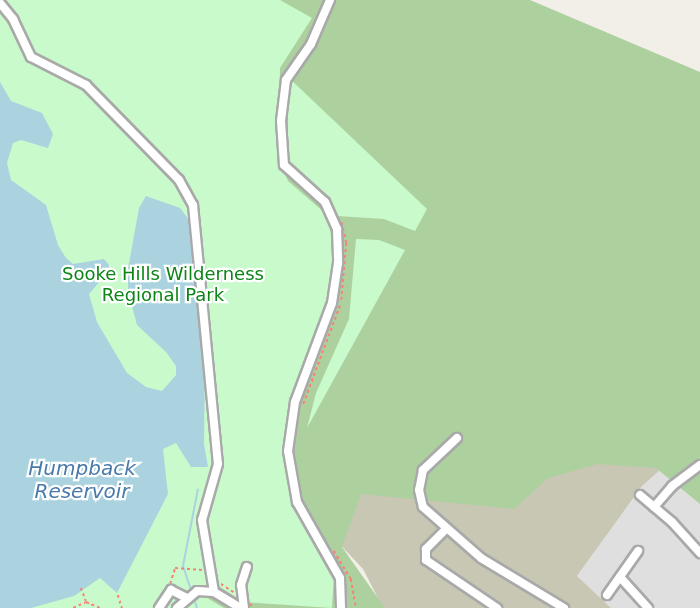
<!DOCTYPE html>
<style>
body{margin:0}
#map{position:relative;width:700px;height:608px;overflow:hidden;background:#f2efe9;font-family:"DejaVu Sans",sans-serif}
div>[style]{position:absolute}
.residential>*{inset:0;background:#e0dfdf}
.construction>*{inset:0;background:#c7c7b4}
.forest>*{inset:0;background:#add19e}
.park>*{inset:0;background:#c8facc}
.water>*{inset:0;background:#aad3df}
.stream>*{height:2px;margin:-1px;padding:0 1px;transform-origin:1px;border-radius:1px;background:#aad3df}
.path>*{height:1.5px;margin-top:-0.75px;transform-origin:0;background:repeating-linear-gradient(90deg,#fa8072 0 3px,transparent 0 6px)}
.roads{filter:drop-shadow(2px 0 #a9a9a9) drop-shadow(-2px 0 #a9a9a9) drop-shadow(0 2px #a9a9a9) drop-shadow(0 -2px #a9a9a9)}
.minor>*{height:8px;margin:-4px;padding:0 4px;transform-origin:4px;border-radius:4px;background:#fff}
span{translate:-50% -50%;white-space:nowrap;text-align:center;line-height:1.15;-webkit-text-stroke:4.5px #fff;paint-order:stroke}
.park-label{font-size:18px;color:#0c8416}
.water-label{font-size:20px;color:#4a7aab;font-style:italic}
</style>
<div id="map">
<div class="residential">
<i style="clip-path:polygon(693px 441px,700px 446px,700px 608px,611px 608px,577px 576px,642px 486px)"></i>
</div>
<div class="construction">
<i style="clip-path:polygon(405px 250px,693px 441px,642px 486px,577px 576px,611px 608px,383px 608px,363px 569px,331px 535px)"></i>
</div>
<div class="forest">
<i style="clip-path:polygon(0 0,530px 0,700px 72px,700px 504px,656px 468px,598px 464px,548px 478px,514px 509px,361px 494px,342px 547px,385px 608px,31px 608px)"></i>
</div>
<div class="park">
<i style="clip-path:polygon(0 0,280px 0,312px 18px,280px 68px,279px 161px,288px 181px,333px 220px,330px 230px,335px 253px,332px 299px,287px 418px,285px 461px,298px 516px,334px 573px,332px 608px,243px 602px,209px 580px,202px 595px,224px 608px,0 608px)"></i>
<i style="clip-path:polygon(288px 77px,427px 209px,415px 231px,384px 219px,338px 216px,288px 165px)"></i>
<i style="clip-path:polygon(356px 239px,379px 240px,405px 250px,307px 428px,316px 393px,349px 319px)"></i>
</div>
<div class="water">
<i style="clip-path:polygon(0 82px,11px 101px,42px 113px,53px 134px,48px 148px,21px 140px,13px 143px,7px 163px,11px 180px,46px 205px,58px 245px,66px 258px,73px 264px,104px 259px,109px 265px,108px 272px,89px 294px,97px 322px,127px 373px,146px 387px,162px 391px,176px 375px,176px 366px,166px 352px,137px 325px,128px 291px,128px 269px,139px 208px,146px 196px,180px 208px,190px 221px,205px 361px,204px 444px,208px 467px,191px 467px,176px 443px,163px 449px,168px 494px,117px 593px,100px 578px,74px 596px,31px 608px,0 608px)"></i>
</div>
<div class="stream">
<i style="left:197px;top:608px;width:44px;rotate:-108.4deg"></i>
<i style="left:183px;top:566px;width:78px;rotate:-79deg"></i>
</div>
<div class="path">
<i style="left:341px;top:300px;width:57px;rotate:-85deg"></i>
<i style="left:346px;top:243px;width:23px;rotate:-103deg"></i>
<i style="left:303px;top:404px;width:106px;rotate:-69.5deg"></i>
<i style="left:334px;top:551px;width:33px;rotate:59deg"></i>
<i style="left:351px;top:579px;width:29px;rotate:80deg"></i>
<i style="left:170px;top:584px;width:17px;rotate:-73deg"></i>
<i style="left:175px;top:568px;width:28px;rotate:4deg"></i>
<i style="left:221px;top:584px;width:17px;rotate:33deg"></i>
<i style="left:81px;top:588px;width:14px;rotate:69deg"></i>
<i style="left:118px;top:595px;width:14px;rotate:73deg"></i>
<i style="left:250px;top:604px;width:6px;rotate:39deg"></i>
<i style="left:73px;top:608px;width:14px;rotate:-25deg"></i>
<i style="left:86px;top:602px;width:15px;rotate:23deg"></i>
</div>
<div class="roads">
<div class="minor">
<i style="left:330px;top:0;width:48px;rotate:113.4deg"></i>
<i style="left:311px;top:44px;width:44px;rotate:124.8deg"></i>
<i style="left:286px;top:80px;width:41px;rotate:97deg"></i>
<i style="left:281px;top:121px;width:44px;rotate:86.1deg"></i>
<i style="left:284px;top:165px;width:55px;rotate:42.1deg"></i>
<i style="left:325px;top:202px;width:30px;rotate:66deg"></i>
<i style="left:337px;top:229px;width:34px;rotate:88deg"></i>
<i style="left:338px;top:263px;width:40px;rotate:98.5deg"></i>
<i style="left:332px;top:303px;width:106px;rotate:110.5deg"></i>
<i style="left:295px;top:402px;width:49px;rotate:98.1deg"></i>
<i style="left:288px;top:451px;width:52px;rotate:80deg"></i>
<i style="left:297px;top:502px;width:87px;rotate:60.5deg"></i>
<i style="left:340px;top:578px;width:30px;rotate:88deg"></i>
<i style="left:0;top:3px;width:21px;rotate:51deg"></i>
<i style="left:13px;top:19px;width:42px;rotate:64.7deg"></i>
<i style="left:31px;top:57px;width:62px;rotate:27deg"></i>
<i style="left:86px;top:85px;width:133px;rotate:45.6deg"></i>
<i style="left:179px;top:180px;width:29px;rotate:61deg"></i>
<i style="left:193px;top:205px;width:260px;rotate:84.5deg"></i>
<i style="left:218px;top:464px;width:58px;rotate:105.9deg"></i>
<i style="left:202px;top:520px;width:73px;rotate:80.5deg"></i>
<i style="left:457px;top:438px;width:47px;rotate:136.7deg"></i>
<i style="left:423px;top:470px;width:20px;rotate:101deg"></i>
<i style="left:419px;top:490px;width:17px;rotate:77deg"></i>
<i style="left:423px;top:507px;width:77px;rotate:41.3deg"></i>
<i style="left:481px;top:558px;width:97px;rotate:31.1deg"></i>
<i style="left:640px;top:495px;width:42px;rotate:40.2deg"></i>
<i style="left:672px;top:522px;width:42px;rotate:47.9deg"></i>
<i style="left:654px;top:507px;width:28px;rotate:-49deg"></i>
<i style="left:672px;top:486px;width:35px;rotate:-37deg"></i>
<i style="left:445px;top:530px;width:27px;rotate:135deg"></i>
<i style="left:426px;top:549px;width:11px;rotate:90deg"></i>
<i style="left:426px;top:560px;width:86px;rotate:34.1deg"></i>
<i style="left:620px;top:577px;width:42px;rotate:47.9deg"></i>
<i style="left:607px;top:595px;width:54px;rotate:-54.8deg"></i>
<i style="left:159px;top:608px;width:22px;rotate:-56deg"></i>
<i style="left:171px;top:590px;width:18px;rotate:27deg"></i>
<i style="left:177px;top:608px;width:26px;rotate:-40deg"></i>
<i style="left:197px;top:591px;width:17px;rotate:3deg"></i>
<i style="left:214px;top:592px;width:31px;rotate:31deg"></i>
<i style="left:244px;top:608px;width:23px;rotate:-97deg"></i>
<i style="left:241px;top:585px;width:19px;rotate:-72deg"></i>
</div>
</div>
<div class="park-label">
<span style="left:163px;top:285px">Sooke Hills Wilderness<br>Regional Park</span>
</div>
<div class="water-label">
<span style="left:82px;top:480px">Humpback<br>Reservoir</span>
</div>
</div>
